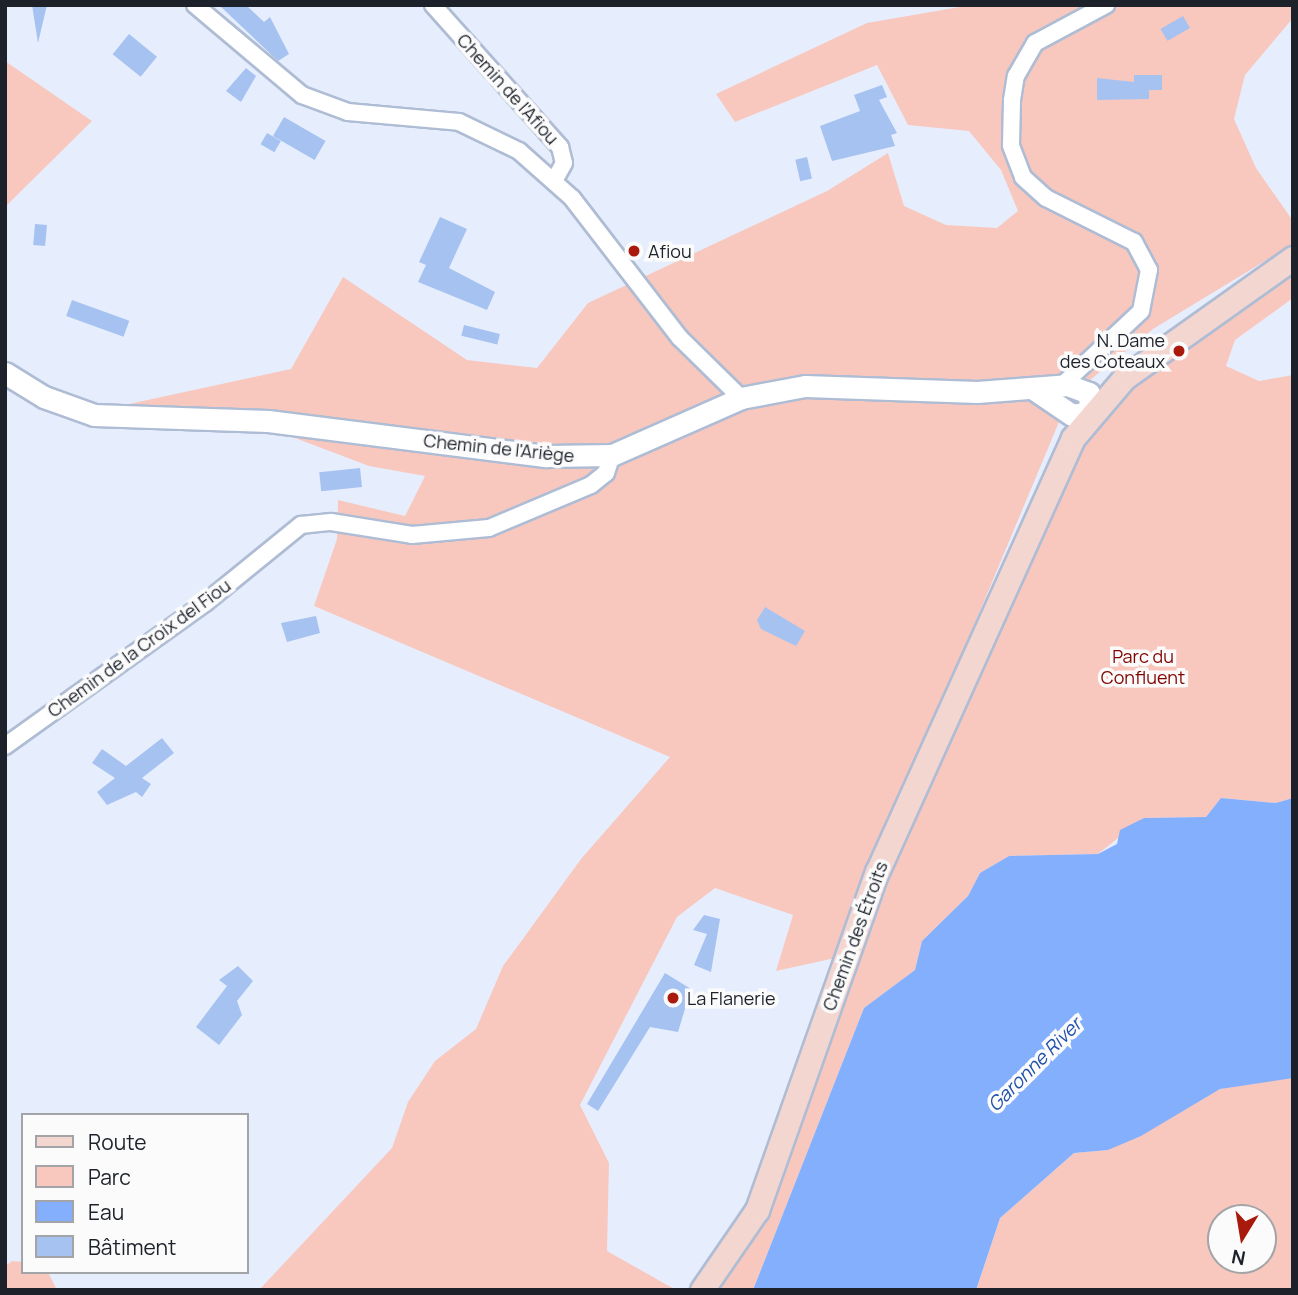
<!DOCTYPE html>
<meta charset="utf-8">
<style>
body{margin:0}
#map{position:relative;width:1298px;height:1295px;overflow:hidden;background:#e6eefe;font-family:Manrope,sans-serif}
div>[style]{position:absolute}
.green>*{inset:0;background:#f8c8bf}
.water>*{inset:0;background:#83affd}
.building>*{inset:0;background:#a6c2f1;transform-origin:0 0}
.roads{filter:drop-shadow(2px 0 #aebcd4) drop-shadow(-2px 0 #aebcd4) drop-shadow(0 2px #aebcd4) drop-shadow(0 -2px #aebcd4)}
.minor>*{height:16px;margin:-8px;padding:0 8px;transform-origin:8px;border-radius:8px;background:#fff}
.tertiary>*{height:21px;margin:-10.5px;padding:0 10.5px;transform-origin:10.5px;border-radius:10.5px;background:#fff}
.secondary>*{height:23px;margin:-11.5px;padding:0 11.5px;transform-origin:11.5px;border-radius:11.5px;background:#f4d6d1}
.dots>*{width:19px;height:19px;translate:-50% -50%;box-sizing:border-box;border:4px solid #fbfbfb;border-radius:50%}
span{translate:-50% -50%;white-space:nowrap;text-align:center;line-height:1.15;-webkit-text-stroke:7px #fbfbfb;paint-order:stroke}
.street-label{font-size:18px;color:#1c212a}
.poi-label{font-size:18px;color:#1c212a}
.left{translate:0 -50%;text-align:left}
.right{translate:-100% -50%;text-align:right}
.park-label{font-size:18px;color:#7f0400}
.water-label{font-size:19px;color:#2050a9;font-style:italic}
.frame{position:absolute;inset:0;border:7px solid #1c212a;pointer-events:none}
.legend{position:absolute;left:21px;top:1113px;width:228px;height:161px;box-sizing:border-box;background:#fbfbfb;border:2px solid #a2a4a7;margin:0;padding:9px 12px;list-style:none;font-size:21px;color:#1c212a}
.legend li{display:flex;align-items:center;gap:14px;height:35px}
.legend b{width:35px;border:2px solid #a2a4a7}
.north{position:absolute;left:1207px;top:1204px;width:70px;height:70px;box-sizing:border-box;background:#fbfbfb;border:2px solid #a2a4a7;border-radius:50%;rotate:191deg;font-size:19px;font-weight:700;line-height:28px;text-align:center;color:#1c212a}
.north::after{content:'';display:block;margin:auto;width:24px;height:32px;background:#aa1a0c;clip-path:polygon(50% 0,100% 100%,50% 72%,0 100%)}
</style>
<div id="map">
<div class="green">
<i style="clip-path:polygon(971px 5px,1293px 5px,1293px 18px,1245px 75px,1234px 119px,1256px 168px,1293px 221px,1293px 244px,1153px 329px,1090px 380px,1059px 422px,835px 958px,776px 971px,793px 915px,715px 888px,677px 917px,580px 1105px,609px 1163px,607px 1251px,676px 1290px,259px 1290px,392px 1148px,408px 1102px,435px 1061px,476px 1029px,503px 966px,581px 859px,670px 757px,314px 606px,337px 539px,338px 500px,405px 516px,425px 476px,369px 466px,274px 430px,83px 414px,291px 369px,343px 277px,467px 360px,537px 368px,588px 303px,827px 191px,888px 153px,904px 206px,946px 225px,997px 228px,1018px 211px,1001px 170px,969px 131px,908px 125px,877px 65px,735px 122px,716px 94px,867px 23px)"></i>
<i style="clip-path:polygon(5px 61px,92px 121px,5px 207px)"></i>
<i style="clip-path:polygon(1293px 272px,1293px 298px,1235px 340px,1226px 366px,1259px 381px,1293px 375px,1293px 798px,1276px 803px,1221px 798px,1206px 817px,1143px 818px,1098px 854px,1009px 856px,980px 873px,968px 896px,922px 941px,915px 970px,864px 1008px,753px 1290px,719px 1290px,765px 1224px,903px 843px,1070px 463px,1122px 393px)"></i>
<i style="clip-path:polygon(evenodd,1269px 1078px,1293px 1078px,1293px 1290px,976px 1290px,1000px 1218px,1074px 1153px,1108px 1150px,1220px 1089px,1269px 1078px,1221px 1218px,1263px 1218px,1263px 1260px,1221px 1260px,1221px 1218px)"></i>
<i style="clip-path:polygon(12px 1261px,23px 1262px,23px 1272px,48px 1272px,57px 1290px,5px 1290px,5px 1266px)"></i>
</div>
<div class="water">
<i style="clip-path:polygon(1221px 798px,1276px 803px,1293px 798px,1293px 1078px,1220px 1089px,1141px 1136px,1108px 1150px,1074px 1153px,1000px 1218px,976px 1290px,753px 1290px,864px 1008px,915px 970px,922px 941px,968px 896px,980px 873px,1009px 856px,1098px 854px,1117px 844px,1120px 830px,1144px 818px,1206px 817px)"></i>
</div>
<div class="building">
<i style="clip-path:polygon(32px 5px,47px 5px,38px 43px)"></i>
<i style="clip-path:polygon(219px 5px,246px 5px,264px 22px,270px 17px,289px 54px,278px 61px)"></i>
<i style="left:1183px;top:16px;width:14px;height:26px;rotate:60deg"></i>
<i style="left:129px;top:34px;width:36px;height:26px;rotate:39deg"></i>
<i style="clip-path:polygon(246px 68px,256px 76px,241px 102px,226px 91px)"></i>
<i style="clip-path:polygon(1134px 75px,1162px 75px,1162px 90px,1149px 90px,1149px 99px,1097px 100px,1097px 78px,1134px 82px)"></i>
<i style="clip-path:polygon(882px 85px,887px 97px,879px 100px,897px 133px,891px 135px,895px 146px,832px 161px,820px 126px,860px 111px,854px 95px)"></i>
<i style="left:284px;top:117px;width:48px;height:22px;rotate:30deg"></i>
<i style="left:267px;top:133px;width:16px;height:13px;rotate:30deg"></i>
<i style="left:807px;top:157px;width:22px;height:12px;rotate:77deg"></i>
<i style="clip-path:polygon(440px 217px,467px 229px,449px 268px,495px 292px,487px 310px,418px 282px,426px 265px,419px 262px)"></i>
<i style="left:35px;top:224px;width:12px;height:21px;rotate:5deg"></i>
<i style="left:72px;top:300px;width:61px;height:17px;rotate:20deg"></i>
<i style="left:464px;top:325px;width:37px;height:11px;rotate:14deg"></i>
<i style="left:360px;top:468px;width:19px;height:41px;rotate:84deg"></i>
<i style="clip-path:polygon(765px 607px,805px 631px,796px 646px,761px 629px,757px 620px)"></i>
<i style="clip-path:polygon(316px 616px,320px 633px,287px 642px,281px 623px)"></i>
<i style="clip-path:polygon(162px 738px,174px 753px,142px 778px,151px 784px,142px 797px,136px 792px,107px 805px,97px 792px,115px 778px,92px 763px,102px 749px,126px 766px)"></i>
<i style="clip-path:polygon(704px 915px,720px 919px,711px 972px,694px 965px,707px 934px,693px 930px)"></i>
<i style="clip-path:polygon(238px 966px,253px 981px,237px 1001px,242px 1015px,219px 1045px,196px 1027px,227px 986px,219px 980px)"></i>
<i style="clip-path:polygon(665px 973px,691px 989px,678px 1032px,650px 1027px,598px 1111px,587px 1104px)"></i>
</div>
<div class="roads">
<div class="minor">
<i style="left:195px;top:5px;width:140px;rotate:40.1deg"></i>
<i style="left:302px;top:95px;width:49px;rotate:20.3deg"></i>
<i style="left:348px;top:112px;width:111px;rotate:5.1deg"></i>
<i style="left:459px;top:122px;width:67px;rotate:25.8deg"></i>
<i style="left:519px;top:151px;width:71px;rotate:41.6deg"></i>
<i style="left:572px;top:198px;width:177px;rotate:52.4deg"></i>
<i style="left:680px;top:338px;width:86px;rotate:44.5deg"></i>
<i style="left:433px;top:5px;width:191px;rotate:48.2deg"></i>
<i style="left:560px;top:147px;width:16px;rotate:76deg"></i>
<i style="left:564px;top:163px;width:18px;rotate:119deg"></i>
<i style="left:1058px;top:389px;width:114px;rotate:-43.2deg"></i>
<i style="left:1141px;top:311px;width:42px;rotate:-79deg"></i>
<i style="left:1149px;top:270px;width:32px;rotate:-118deg"></i>
<i style="left:1134px;top:242px;width:98px;rotate:-153.4deg"></i>
<i style="left:1046px;top:198px;width:31px;rotate:-138deg"></i>
<i style="left:1023px;top:177px;width:34px;rotate:-111deg"></i>
<i style="left:1011px;top:145px;width:45px;rotate:-88.7deg"></i>
<i style="left:1012px;top:100px;width:24px;rotate:-81deg"></i>
<i style="left:1016px;top:76px;width:38px;rotate:-60deg"></i>
<i style="left:1035px;top:43px;width:81px;rotate:-28.2deg"></i>
<i style="left:5px;top:746px;width:246px;rotate:-35.6deg"></i>
<i style="left:205px;top:603px;width:124px;rotate:-39.1deg"></i>
<i style="left:301px;top:525px;width:30px;rotate:-6deg"></i>
<i style="left:331px;top:522px;width:82px;rotate:9.1deg"></i>
<i style="left:412px;top:535px;width:77px;rotate:-5.2deg"></i>
<i style="left:489px;top:528px;width:111px;rotate:-22.9deg"></i>
<i style="left:591px;top:485px;width:19px;rotate:-39deg"></i>
<i style="left:606px;top:473px;width:19px;rotate:-72deg"></i>
</div>
<div class="tertiary">
<i style="left:5px;top:373px;width:46px;rotate:31.6deg"></i>
<i style="left:44px;top:397px;width:53px;rotate:19.8deg"></i>
<i style="left:94px;top:415px;width:174px;rotate:2deg"></i>
<i style="left:268px;top:421px;width:281px;rotate:7.2deg"></i>
<i style="left:547px;top:456px;width:65px;rotate:-0.9deg"></i>
<i style="left:612px;top:455px;width:141px;rotate:-23.8deg"></i>
<i style="left:741px;top:398px;width:65px;rotate:-10.6deg"></i>
<i style="left:805px;top:386px;width:172px;rotate:2deg"></i>
<i style="left:977px;top:392px;width:90px;rotate:-4.4deg"></i>
<i style="left:1067px;top:385px;width:23px;rotate:20deg"></i>
<i style="left:1089px;top:393px;width:19px;rotate:87deg"></i>
<i style="left:1090px;top:412px;width:18px;rotate:171deg"></i>
<i style="left:1072px;top:415px;width:48px;rotate:-146deg"></i>
</div>
<div class="secondary">
<i style="left:702px;top:1290px;width:97px;rotate:-55.5deg"></i>
<i style="left:757px;top:1210px;width:359px;rotate:-70.5deg"></i>
<i style="left:877px;top:872px;width:476px;rotate:-65.7deg"></i>
<i style="left:1073px;top:438px;width:79px;rotate:-49.6deg"></i>
<i style="left:1124px;top:378px;width:207px;rotate:-35.4deg"></i>
</div>
</div>
<div class="dots">
<i style="left:634px;top:251px;background:#aa1a0c"></i>
<i style="left:1179px;top:351px;background:#aa1a0c"></i>
<i style="left:673px;top:998px;background:#aa1a0c"></i>
</div>
<div class="street-label">
<span style="left:508px;top:89px;rotate:48deg">Chemin de l'Afiou</span>
<span style="left:499px;top:448px;rotate:6deg">Chemin de l'Ariège</span>
<span style="left:139px;top:648px;rotate:-36deg">Chemin de la Croix del Fiou</span>
<span style="left:855px;top:936px;rotate:-70deg">Chemin des Étroits</span>
</div>
<div class="poi-label">
<span class="left" style="left:648px;top:251px">Afiou</span>
<span class="right" style="left:1165px;top:351px">N. Dame<br>des Coteaux</span>
<span class="left" style="left:687px;top:998px">La Flanerie</span>
</div>
<div class="park-label">
<span style="left:1143px;top:667px">Parc du<br>Confluent</span>
</div>
<div class="water-label">
<span style="left:1035px;top:1065px;rotate:-45deg">Garonne River</span>
</div>
<div class="frame"></div>
<ul class="legend">
<li><b style="height:9px;background:#f4d6d1"></b>Route</li>
<li><b style="height:19px;background:#f8c8bf"></b>Parc</li>
<li><b style="height:19px;background:#83affd"></b>Eau</li>
<li><b style="height:19px;background:#a6c2f1"></b>Bâtiment</li>
</ul>
<div class="north">N</div>
</div>
